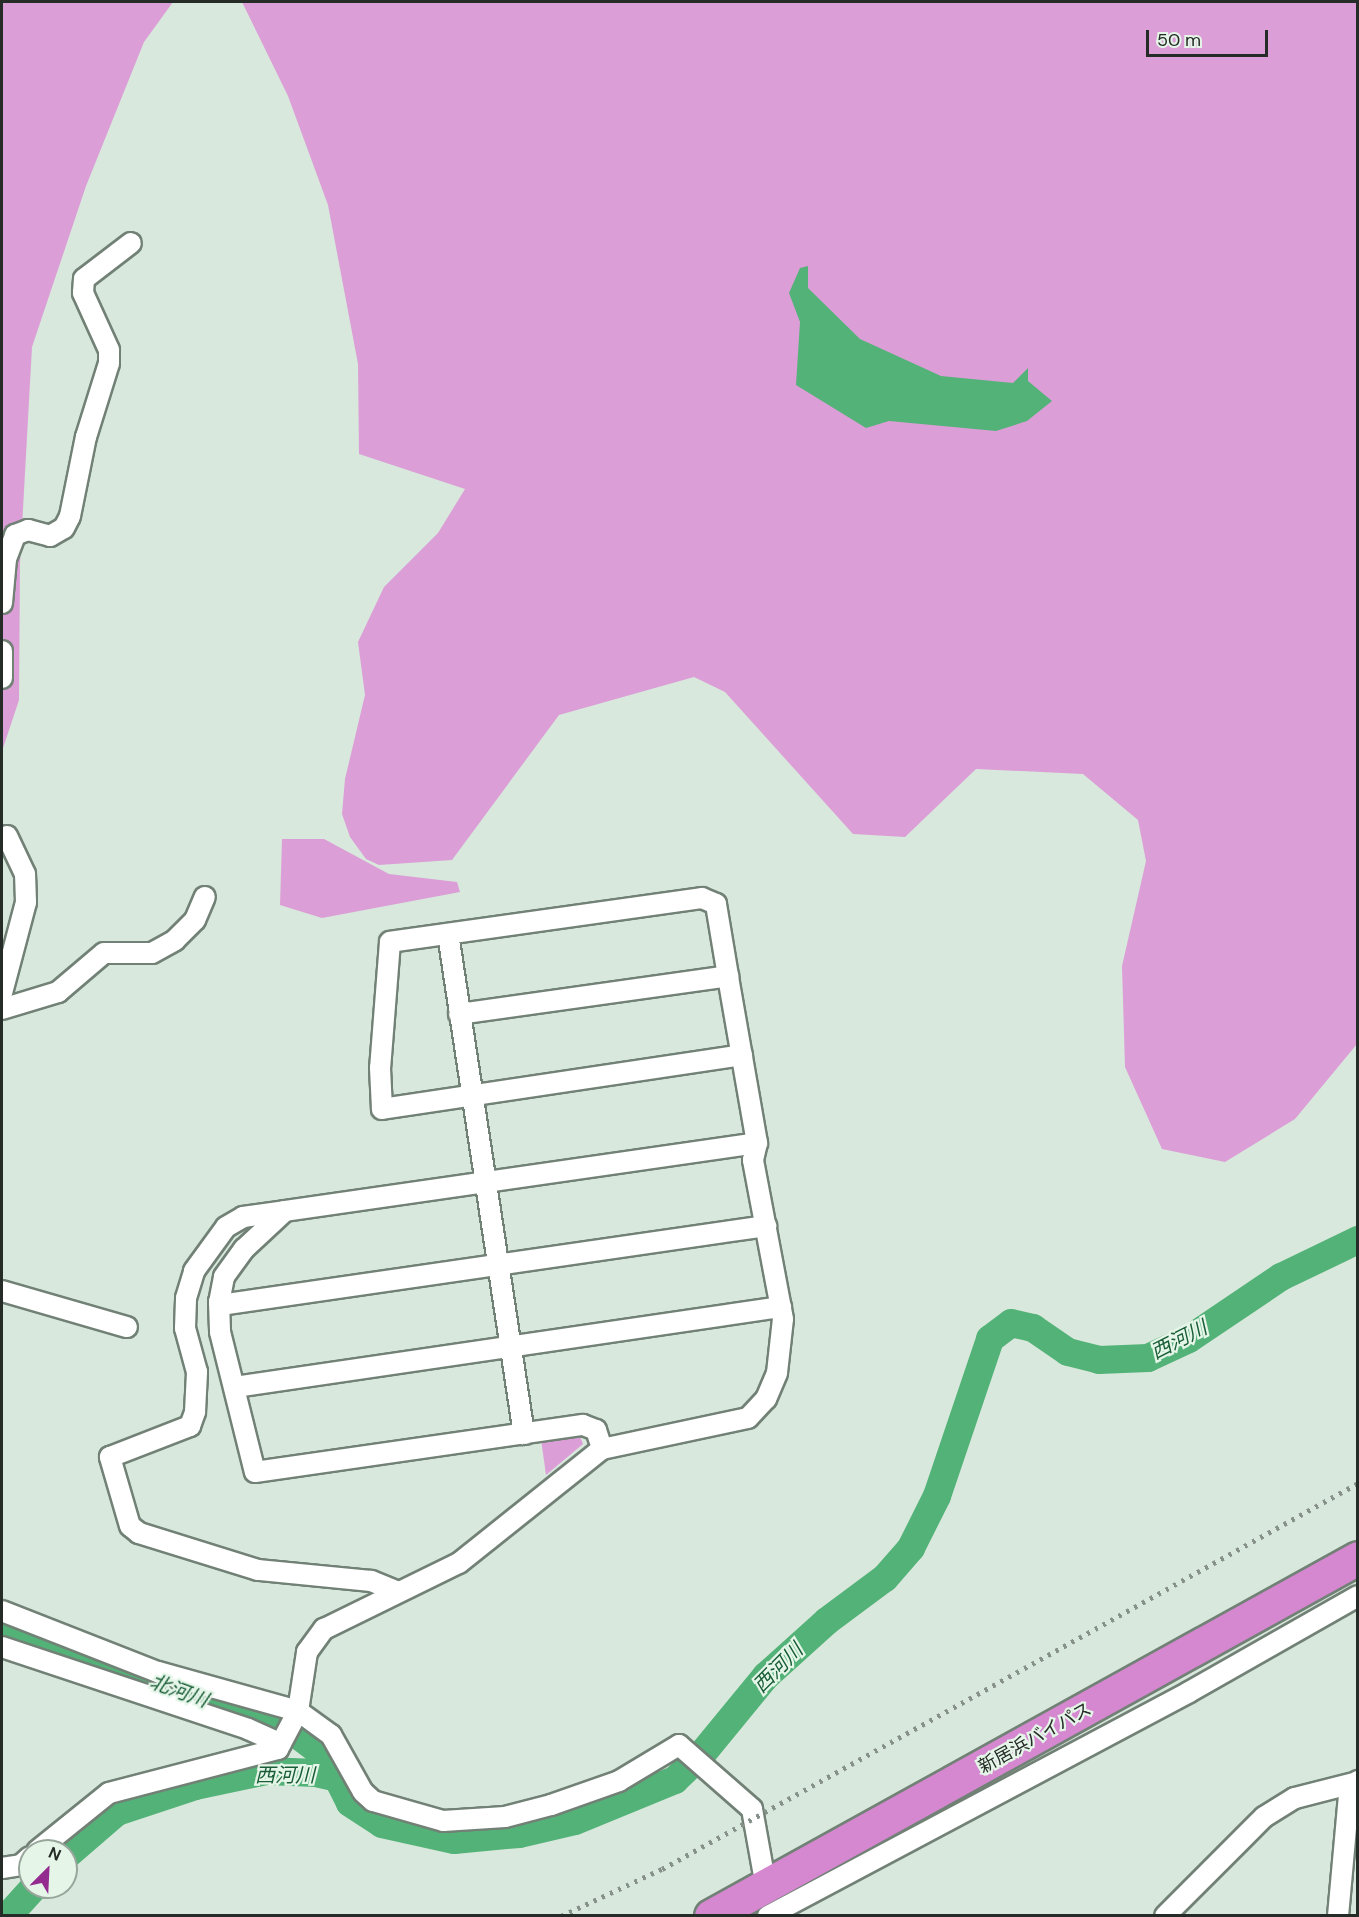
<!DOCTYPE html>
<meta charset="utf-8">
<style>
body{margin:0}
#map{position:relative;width:1359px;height:1917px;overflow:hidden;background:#d8e8dc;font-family:"DM Sans","Noto Sans JP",sans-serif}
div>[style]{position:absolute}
.green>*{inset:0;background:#dc9ed7}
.water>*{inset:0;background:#53b277}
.river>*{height:28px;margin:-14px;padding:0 14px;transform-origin:14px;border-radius:14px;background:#53b277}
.roads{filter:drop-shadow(2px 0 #728176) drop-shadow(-2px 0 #728176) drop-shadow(0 2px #728176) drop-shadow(0 -2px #728176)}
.street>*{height:20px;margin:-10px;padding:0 10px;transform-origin:10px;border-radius:10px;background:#fff}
.highway>*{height:33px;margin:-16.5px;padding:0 16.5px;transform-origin:16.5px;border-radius:16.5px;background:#d587d0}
.rail>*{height:4.5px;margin-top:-2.25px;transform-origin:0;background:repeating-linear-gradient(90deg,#869189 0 3px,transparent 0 9px)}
span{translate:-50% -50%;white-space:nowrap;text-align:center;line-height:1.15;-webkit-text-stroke:4.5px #e5f6e9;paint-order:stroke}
.street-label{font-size:18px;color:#252b26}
.water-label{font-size:20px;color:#185d36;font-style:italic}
.frame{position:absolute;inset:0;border:3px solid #252b26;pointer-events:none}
.north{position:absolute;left:18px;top:1839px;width:60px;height:60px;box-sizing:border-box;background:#e5f6e9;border:2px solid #98a59b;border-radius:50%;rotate:24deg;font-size:16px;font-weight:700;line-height:24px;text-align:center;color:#252b26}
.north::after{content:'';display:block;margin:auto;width:21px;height:27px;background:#942c90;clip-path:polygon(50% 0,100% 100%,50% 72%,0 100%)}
.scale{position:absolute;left:1146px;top:30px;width:122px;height:27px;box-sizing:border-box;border:3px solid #252b26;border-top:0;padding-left:8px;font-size:18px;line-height:21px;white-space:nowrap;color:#252b26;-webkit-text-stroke:4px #e5f6e9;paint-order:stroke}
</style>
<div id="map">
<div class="green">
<i style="clip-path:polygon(2px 2px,173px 2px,144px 42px,86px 186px,32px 347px,20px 563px,19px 700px,2px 751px)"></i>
<i style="clip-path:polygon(242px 2px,1357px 2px,1357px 1044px,1295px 1119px,1225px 1162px,1162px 1149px,1125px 1067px,1122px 966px,1146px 861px,1138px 820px,1083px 774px,976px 769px,905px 837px,853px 834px,725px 692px,694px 677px,559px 715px,452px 860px,379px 865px,366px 859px,350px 837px,342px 814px,345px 779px,365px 695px,358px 642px,384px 587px,438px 533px,465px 489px,359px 454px,358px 364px,328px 205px,288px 96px)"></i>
<i style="clip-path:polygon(282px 839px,324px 839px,389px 874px,457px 882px,460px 892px,322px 918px,280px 905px)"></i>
<i style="clip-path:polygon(579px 1434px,583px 1444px,546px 1475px,541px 1439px)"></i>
</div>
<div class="water">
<i style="clip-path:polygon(808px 266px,808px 288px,860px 339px,941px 376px,1013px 383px,1028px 368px,1028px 381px,1052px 401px,1027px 421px,996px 431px,889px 421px,866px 428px,796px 385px,800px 322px,789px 293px,800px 268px)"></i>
</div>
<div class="river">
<i style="left:2px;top:1629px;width:29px;rotate:27deg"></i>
<i style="left:28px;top:1642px;width:77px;rotate:15.8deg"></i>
<i style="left:102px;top:1663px;width:151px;rotate:20.1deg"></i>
<i style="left:244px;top:1715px;width:34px;rotate:8deg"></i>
<i style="left:278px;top:1720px;width:61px;rotate:37.1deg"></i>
<i style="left:327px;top:1757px;width:51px;rotate:63.4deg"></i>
<i style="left:350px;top:1803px;width:38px;rotate:33deg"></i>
<i style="left:382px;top:1824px;width:74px;rotate:12.5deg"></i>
<i style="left:454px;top:1840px;width:65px;rotate:-5.3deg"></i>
<i style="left:519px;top:1834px;width:57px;rotate:-13.1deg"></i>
<i style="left:575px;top:1821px;width:108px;rotate:-22.3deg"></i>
<i style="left:675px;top:1780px;width:37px;rotate:-44deg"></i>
<i style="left:702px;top:1754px;width:101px;rotate:-50.6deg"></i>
<i style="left:766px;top:1676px;width:82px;rotate:-42deg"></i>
<i style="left:827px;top:1621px;width:72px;rotate:-36.6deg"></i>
<i style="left:885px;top:1578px;width:40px;rotate:-49deg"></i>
<i style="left:911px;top:1548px;width:58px;rotate:-63.4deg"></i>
<i style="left:937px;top:1496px;width:166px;rotate:-71.3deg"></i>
<i style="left:990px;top:1339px;width:26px;rotate:-37deg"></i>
<i style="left:1011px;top:1323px;width:23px;rotate:13deg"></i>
<i style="left:1033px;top:1328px;width:42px;rotate:34.4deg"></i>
<i style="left:1068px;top:1352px;width:32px;rotate:14deg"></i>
<i style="left:1099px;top:1360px;width:49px;rotate:-2.3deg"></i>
<i style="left:1148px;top:1358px;width:45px;rotate:-24.9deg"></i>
<i style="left:1189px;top:1339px;width:111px;rotate:-34deg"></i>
<i style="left:1281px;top:1277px;width:85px;rotate:-25.7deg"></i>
<i style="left:66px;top:1856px;width:67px;rotate:-40.8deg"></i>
<i style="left:117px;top:1812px;width:82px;rotate:-18.4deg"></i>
<i style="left:195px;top:1786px;width:74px;rotate:-11.8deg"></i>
<i style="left:267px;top:1771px;width:49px;rotate:2.3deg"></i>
<i style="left:316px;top:1773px;width:22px;rotate:13deg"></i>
<i style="left:8px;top:1916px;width:39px;rotate:-48deg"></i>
</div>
<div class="roads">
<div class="street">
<i style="left:2px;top:603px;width:44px;rotate:-84.8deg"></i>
<i style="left:6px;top:559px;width:26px;rotate:-69deg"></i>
<i style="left:15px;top:535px;width:14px;rotate:-21deg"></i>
<i style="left:28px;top:530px;width:23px;rotate:15deg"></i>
<i style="left:50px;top:536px;width:16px;rotate:-30deg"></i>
<i style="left:64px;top:528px;width:13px;rotate:-63deg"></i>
<i style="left:70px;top:516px;width:81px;rotate:-78.6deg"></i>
<i style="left:86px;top:437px;width:77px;rotate:-72.7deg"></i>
<i style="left:109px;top:363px;width:13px;rotate:-90deg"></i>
<i style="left:109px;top:350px;width:63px;rotate:-114.5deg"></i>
<i style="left:83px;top:293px;width:14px;rotate:-86deg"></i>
<i style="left:84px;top:279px;width:59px;rotate:-37.5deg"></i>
<i style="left:2px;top:651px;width:27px;rotate:90deg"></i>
<i style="left:448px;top:934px;width:506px;rotate:81.36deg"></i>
<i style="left:2px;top:993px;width:94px;rotate:-75.2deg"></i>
<i style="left:26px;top:902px;width:28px;rotate:-92deg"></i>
<i style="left:25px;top:874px;width:42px;rotate:-115.3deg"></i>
<i style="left:2px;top:1009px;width:59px;rotate:-16.9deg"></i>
<i style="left:58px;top:992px;width:60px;rotate:-40.3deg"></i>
<i style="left:104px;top:953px;width:48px"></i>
<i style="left:152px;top:953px;width:26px;rotate:-29deg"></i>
<i style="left:175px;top:940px;width:28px;rotate:-45deg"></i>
<i style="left:195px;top:920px;width:25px;rotate:-67deg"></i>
<i style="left:459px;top:1014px;width:272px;rotate:-8deg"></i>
<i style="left:285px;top:1211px;width:477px;rotate:-8.2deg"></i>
<i style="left:2px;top:1291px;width:130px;rotate:16.1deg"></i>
<i style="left:219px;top:1302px;width:8px;rotate:14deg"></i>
<i style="left:227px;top:1304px;width:545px;rotate:-8.23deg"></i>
<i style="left:235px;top:1387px;width:552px;rotate:-8.34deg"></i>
<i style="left:396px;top:1591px;width:27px;rotate:-158deg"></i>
<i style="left:371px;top:1581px;width:114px;rotate:-174.4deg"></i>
<i style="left:258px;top:1570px;width:125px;rotate:-162.7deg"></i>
<i style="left:139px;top:1533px;width:11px;rotate:-142deg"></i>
<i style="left:130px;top:1526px;width:72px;rotate:-106.2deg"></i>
<i style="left:110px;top:1457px;width:86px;rotate:-21.2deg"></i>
<i style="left:190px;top:1426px;width:15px;rotate:-70deg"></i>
<i style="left:195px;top:1412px;width:40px;rotate:-87.1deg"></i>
<i style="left:197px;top:1372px;width:46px;rotate:-105.3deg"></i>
<i style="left:185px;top:1328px;width:30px;rotate:-88deg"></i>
<i style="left:186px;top:1298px;width:28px;rotate:-73deg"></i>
<i style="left:194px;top:1271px;width:54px;rotate:-54deg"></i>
<i style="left:226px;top:1227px;width:20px;rotate:-30deg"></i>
<i style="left:243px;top:1217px;width:42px;rotate:-8.1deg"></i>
<i style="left:285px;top:1211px;width:56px;rotate:137.2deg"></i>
<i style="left:244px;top:1249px;width:34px;rotate:126deg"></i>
<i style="left:224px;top:1277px;width:25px;rotate:101deg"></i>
<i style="left:219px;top:1302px;width:30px;rotate:88deg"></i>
<i style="left:220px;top:1332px;width:144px;rotate:76deg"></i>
<i style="left:255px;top:1472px;width:331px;rotate:-8.2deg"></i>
<i style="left:583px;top:1425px;width:14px;rotate:21deg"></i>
<i style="left:596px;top:1430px;width:20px;rotate:72deg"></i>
<i style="left:2px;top:1611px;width:168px;rotate:21.4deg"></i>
<i style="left:158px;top:1672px;width:145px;rotate:15.6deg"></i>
<i style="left:298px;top:1711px;width:41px;rotate:36deg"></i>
<i style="left:331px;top:1735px;width:65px;rotate:60.7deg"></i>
<i style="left:363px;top:1792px;width:13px;rotate:42deg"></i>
<i style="left:373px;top:1801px;width:73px;rotate:15.9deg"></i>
<i style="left:443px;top:1821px;width:62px;rotate:-3.7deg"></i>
<i style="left:505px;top:1817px;width:48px;rotate:-14.6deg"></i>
<i style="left:551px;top:1805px;width:72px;rotate:-19.4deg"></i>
<i style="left:619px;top:1781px;width:70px;rotate:-31deg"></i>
<i style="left:679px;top:1745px;width:97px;rotate:41.2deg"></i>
<i style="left:752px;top:1809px;width:79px;rotate:79.8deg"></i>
<i style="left:2px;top:1647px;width:259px;rotate:18.4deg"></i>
<i style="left:248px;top:1729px;width:36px;rotate:24deg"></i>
<i style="left:37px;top:1851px;width:92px;rotate:-38.9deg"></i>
<i style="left:109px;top:1793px;width:175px;rotate:-14.6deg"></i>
<i style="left:278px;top:1749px;width:43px;rotate:-62.2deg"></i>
<i style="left:298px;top:1711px;width:60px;rotate:-81.3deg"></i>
<i style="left:307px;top:1652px;width:29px;rotate:-54deg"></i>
<i style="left:324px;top:1629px;width:150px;rotate:-26.1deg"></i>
<i style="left:459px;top:1563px;width:183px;rotate:-38.6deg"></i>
<i style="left:602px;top:1449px;width:149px;rotate:-12deg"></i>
<i style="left:748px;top:1418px;width:26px;rotate:-47deg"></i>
<i style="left:766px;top:1399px;width:28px;rotate:-67deg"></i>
<i style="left:777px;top:1373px;width:54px;rotate:-83.7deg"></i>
<i style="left:783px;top:1319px;width:162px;rotate:-100.7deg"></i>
<i style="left:753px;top:1160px;width:17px;rotate:-77deg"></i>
<i style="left:757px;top:1143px;width:169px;rotate:-99.9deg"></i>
<i style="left:728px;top:976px;width:73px;rotate:-99.5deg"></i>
<i style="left:716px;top:904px;width:15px;rotate:-157deg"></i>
<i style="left:702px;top:898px;width:315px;rotate:172deg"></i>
<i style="left:390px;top:942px;width:126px;rotate:94.5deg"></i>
<i style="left:380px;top:1068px;width:41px;rotate:87.2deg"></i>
<i style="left:382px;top:1109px;width:364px;rotate:-8.5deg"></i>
<i style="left:2px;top:1868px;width:19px;rotate:-9deg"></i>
<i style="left:21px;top:1865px;width:12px;rotate:-42deg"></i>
<i style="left:768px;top:1916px;width:477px;rotate:-28deg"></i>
<i style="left:1189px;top:1692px;width:194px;rotate:-29.6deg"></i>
<i style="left:1165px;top:1916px;width:140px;rotate:-45deg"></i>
<i style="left:1264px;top:1817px;width:36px;rotate:-32deg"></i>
<i style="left:1295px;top:1798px;width:61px;rotate:-14.3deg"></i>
<i style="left:1338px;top:1916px;width:121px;rotate:-84.8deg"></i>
<i style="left:1349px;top:1795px;width:17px;rotate:-57deg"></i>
</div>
<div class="highway">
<i style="left:711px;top:1916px;width:739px;rotate:-28.96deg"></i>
</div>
</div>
<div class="rail">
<i style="left:561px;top:1916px;width:111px;rotate:-25deg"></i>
<i style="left:662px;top:1869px;width:796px;rotate:-29.01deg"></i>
</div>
<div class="street-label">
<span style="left:1035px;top:1738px;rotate:-29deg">新居浜バイパス</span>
</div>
<div class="water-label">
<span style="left:1179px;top:1340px;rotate:-27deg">西河川</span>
<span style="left:778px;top:1668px;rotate:-45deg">西河川</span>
<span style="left:179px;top:1691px;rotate:20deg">北河川</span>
<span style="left:285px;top:1775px">西河川</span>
</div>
<div class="frame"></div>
<div class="north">N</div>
<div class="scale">50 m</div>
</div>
